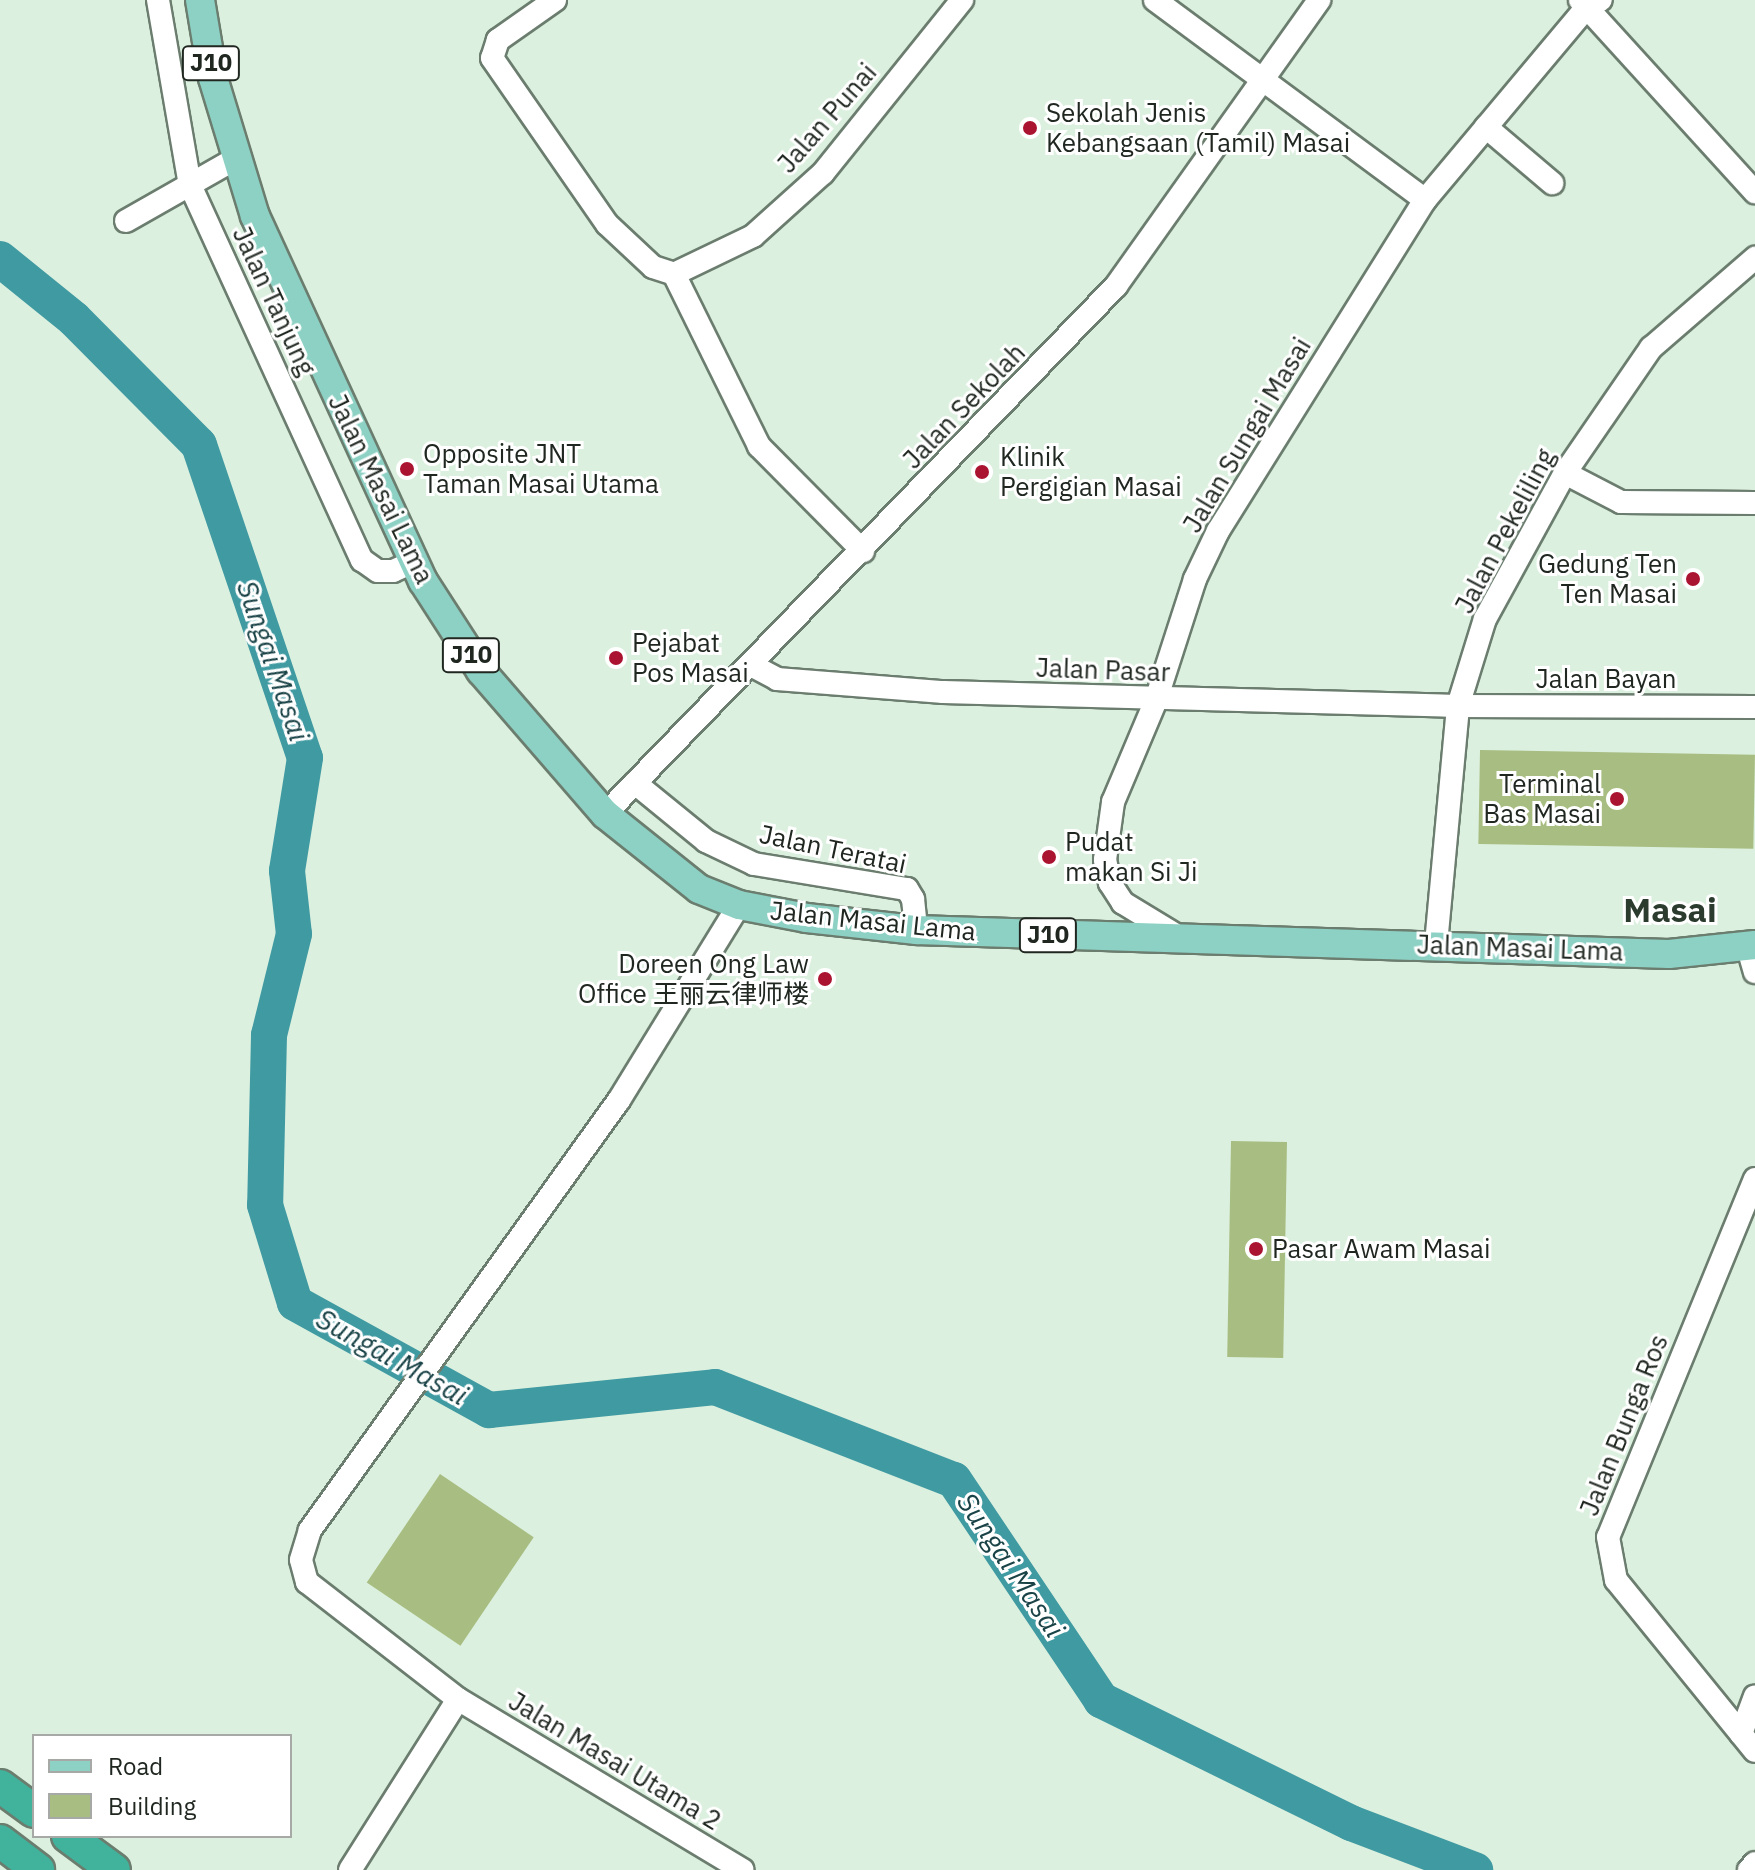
<!DOCTYPE html>
<meta charset="utf-8">
<style>
body{margin:0}
#map{position:relative;width:1755px;height:1870px;overflow:hidden;background:#dcf0df;font-family:"IBM Plex Sans","Noto Sans SC",sans-serif}
div>[style]{position:absolute}
.river>*{height:36px;margin:-18px;padding:0 18px;transform-origin:18px;border-radius:18px;background:#409aa2}
.building>*{inset:0;background:#a8bd81;transform-origin:0 0}
.roads{filter:drop-shadow(2px 0 #6b7d6e) drop-shadow(-2px 0 #6b7d6e) drop-shadow(0 2px #6b7d6e) drop-shadow(0 -2px #6b7d6e)}
.minor>*{height:22px;margin:-11px;padding:0 11px;transform-origin:11px;border-radius:11px;background:#fff}
.major>*{height:28px;margin:-14px;padding:0 14px;transform-origin:14px;border-radius:14px;background:#8dd1c4}
.highway>*{height:32px;margin:-16px;padding:0 16px;transform-origin:16px;border-radius:16px;background:#41b39c}
.dots>*{width:22px;height:22px;translate:-50% -50%;box-sizing:border-box;border:4px solid #fff;border-radius:50%}
span{translate:-50% -50%;white-space:nowrap;text-align:center;line-height:1.15;-webkit-text-stroke:6px #fff;paint-order:stroke}
.shield-label span{padding:2px 6px;background:#fff;border:2px solid;border-radius:6px;-webkit-text-stroke-width:0}
.shield-label{font-size:24px;color:#202721;font-weight:700}
.poi-label{font-size:26px;color:#202721}
.left{translate:0 -50%;text-align:left}
.right{translate:-100% -50%;text-align:right}
.street-label{font-size:26px;color:#202721}
.water-label{font-size:28px;color:#1a4347;font-style:italic}
.district-label{font-size:34px;color:#2b3b2e;font-weight:700}
.legend{position:absolute;left:32px;top:1734px;width:260px;height:104px;box-sizing:border-box;background:#fff;border:2px solid #a6a9a6;margin:0;padding:10px 14px;list-style:none;font-size:24px;color:#202721}
.legend li{display:flex;align-items:center;gap:16px;height:40px}
.legend b{width:40px;border:2px solid #a6a9a6}
</style>
<div id="map">
<div class="river">
<i style="left:0;top:259px;width:95px;rotate:39deg"></i>
<i style="left:74px;top:319px;width:177px;rotate:45.2deg"></i>
<i style="left:199px;top:445px;width:330px;rotate:71.3deg"></i>
<i style="left:305px;top:758px;width:114px;rotate:99.1deg"></i>
<i style="left:287px;top:871px;width:63px;rotate:83.7deg"></i>
<i style="left:294px;top:934px;width:104px;rotate:103.9deg"></i>
<i style="left:269px;top:1035px;width:170px;rotate:91.3deg"></i>
<i style="left:265px;top:1205px;width:102px;rotate:73deg"></i>
<i style="left:295px;top:1303px;width:222px;rotate:28.9deg"></i>
<i style="left:489px;top:1410px;width:227px;rotate:-5.8deg"></i>
<i style="left:715px;top:1387px;width:256px;rotate:21.3deg"></i>
<i style="left:954px;top:1480px;width:265px;rotate:56.2deg"></i>
<i style="left:1101px;top:1700px;width:279px;rotate:26.2deg"></i>
<i style="left:1351px;top:1823px;width:133px;rotate:20.8deg"></i>
</div>
<div class="building">
<i style="left:1480px;top:750px;width:275px;height:94px;rotate:1deg"></i>
<i style="left:1231px;top:1141px;width:56px;height:216px;rotate:1deg"></i>
<i style="left:440px;top:1474px;width:113px;height:131px;rotate:34deg"></i>
</div>
<div class="roads">
<div class="minor">
<i style="left:158px;top:0;width:188px;rotate:80.2deg"></i>
<i style="left:190px;top:185px;width:413px;rotate:65.4deg"></i>
<i style="left:362px;top:560px;width:19px;rotate:35deg"></i>
<i style="left:378px;top:571px;width:15px"></i>
<i style="left:393px;top:571px;width:22px;rotate:-24deg"></i>
<i style="left:555px;top:0;width:70px;rotate:144.9deg"></i>
<i style="left:498px;top:40px;width:19px;rotate:108deg"></i>
<i style="left:492px;top:58px;width:202px;rotate:55.3deg"></i>
<i style="left:607px;top:224px;width:63px;rotate:43.1deg"></i>
<i style="left:653px;top:267px;width:22px;rotate:18deg"></i>
<i style="left:1155px;top:0;width:336px;rotate:36.5deg"></i>
<i style="left:1580px;top:0;width:260px;rotate:47.7deg"></i>
<i style="left:1486px;top:127px;width:87px;rotate:40.3deg"></i>
<i style="left:126px;top:221px;width:128px;rotate:-29.6deg"></i>
<i style="left:674px;top:274px;width:88px;rotate:-25.7deg"></i>
<i style="left:753px;top:236px;width:94px;rotate:-42deg"></i>
<i style="left:823px;top:173px;width:222px;rotate:-51.2deg"></i>
<i style="left:674px;top:274px;width:192px;rotate:63.7deg"></i>
<i style="left:759px;top:446px;width:148px;rotate:45.3deg"></i>
<i style="left:1565px;top:473px;width:63px;rotate:27.4deg"></i>
<i style="left:1621px;top:502px;width:134px;rotate:0.4deg"></i>
<i style="left:751px;top:665px;width:30px;rotate:28deg"></i>
<i style="left:777px;top:679px;width:167px;rotate:4.5deg"></i>
<i style="left:943px;top:692px;width:515px;rotate:1.56deg"></i>
<i style="left:1458px;top:706px;width:297px;rotate:0.2deg"></i>
<i style="left:635px;top:783px;width:92px;rotate:39.2deg"></i>
<i style="left:706px;top:841px;width:53px;rotate:25.6deg"></i>
<i style="left:754px;top:864px;width:155px;rotate:9.3deg"></i>
<i style="left:907px;top:889px;width:12px;rotate:59deg"></i>
<i style="left:913px;top:899px;width:31px;rotate:84deg"></i>
<i style="left:605px;top:814px;width:735px;rotate:-45.94deg"></i>
<i style="left:1116px;top:286px;width:351px;rotate:-54.6deg"></i>
<i style="left:739px;top:905px;width:229px;rotate:121.6deg"></i>
<i style="left:619px;top:1100px;width:530px;rotate:125.7deg"></i>
<i style="left:310px;top:1530px;width:31px;rotate:107deg"></i>
<i style="left:301px;top:1560px;width:23px;rotate:75deg"></i>
<i style="left:307px;top:1582px;width:191px;rotate:37.8deg"></i>
<i style="left:458px;top:1699px;width:332px;rotate:31deg"></i>
<i style="left:1179px;top:937px;width:66px;rotate:-148.7deg"></i>
<i style="left:1123px;top:903px;width:24px;rotate:-123deg"></i>
<i style="left:1110px;top:883px;width:24px;rotate:-102deg"></i>
<i style="left:1105px;top:860px;width:59px;rotate:-82.1deg"></i>
<i style="left:1113px;top:802px;width:111px;rotate:-67.1deg"></i>
<i style="left:1156px;top:700px;width:127px;rotate:-72.1deg"></i>
<i style="left:1195px;top:579px;width:53px;rotate:-64.4deg"></i>
<i style="left:1218px;top:531px;width:390px;rotate:-58deg"></i>
<i style="left:1425px;top:200px;width:253px;rotate:-50deg"></i>
<i style="left:1588px;top:6px;width:14px;rotate:-25deg"></i>
<i style="left:1436px;top:944px;width:239px;rotate:-84.7deg"></i>
<i style="left:1458px;top:706px;width:91px;rotate:-72.8deg"></i>
<i style="left:1485px;top:619px;width:166px;rotate:-61.3deg"></i>
<i style="left:1565px;top:473px;width:152px;rotate:-55.5deg"></i>
<i style="left:1651px;top:348px;width:138px;rotate:-40.9deg"></i>
<i style="left:1748px;top:948px;width:25px;rotate:74deg"></i>
<i style="left:1755px;top:1179px;width:387px;rotate:112.3deg"></i>
<i style="left:1608px;top:1537px;width:44px;rotate:79.5deg"></i>
<i style="left:1616px;top:1580px;width:220px;rotate:50.9deg"></i>
<i style="left:1741px;top:1734px;width:40px;rotate:-69.8deg"></i>
<i style="left:350px;top:1870px;width:202px;rotate:-57.7deg"></i>
<i style="left:1749px;top:1870px;width:9px;rotate:-49deg"></i>
</div>
<div class="major">
<i style="left:200px;top:0;width:79px;rotate:80.5deg"></i>
<i style="left:213px;top:78px;width:144px;rotate:73.1deg"></i>
<i style="left:255px;top:216px;width:402px;rotate:65.3deg"></i>
<i style="left:423px;top:581px;width:107px;rotate:57.2deg"></i>
<i style="left:481px;top:671px;width:189px;rotate:49.1deg"></i>
<i style="left:605px;top:814px;width:120px;rotate:38.6deg"></i>
<i style="left:699px;top:889px;width:43px;rotate:21.8deg"></i>
<i style="left:739px;top:905px;width:69px;rotate:10.8deg"></i>
<i style="left:807px;top:918px;width:110px;rotate:6.3deg"></i>
<i style="left:916px;top:930px;width:753px;rotate:1.83deg"></i>
<i style="left:1669px;top:954px;width:86px;rotate:-6deg"></i>
</div>
<div class="highway">
<i style="left:0;top:1786px;width:42px;rotate:36.3deg"></i>
<i style="left:68px;top:1836px;width:57px;rotate:36.5deg"></i>
<i style="left:0;top:1841px;width:48px;rotate:37.3deg"></i>
</div>
</div>
<div class="dots">
<i style="left:1030px;top:128px;background:#aa1430"></i>
<i style="left:407px;top:469px;background:#aa1430"></i>
<i style="left:982px;top:472px;background:#aa1430"></i>
<i style="left:1693px;top:579px;background:#aa1430"></i>
<i style="left:616px;top:658px;background:#aa1430"></i>
<i style="left:1617px;top:799px;background:#aa1430"></i>
<i style="left:1049px;top:857px;background:#aa1430"></i>
<i style="left:825px;top:979px;background:#aa1430"></i>
<i style="left:1256px;top:1249px;background:#aa1430"></i>
</div>
<div class="shield-label">
<span style="left:211px;top:63px">J10</span>
<span style="left:471px;top:655px">J10</span>
<span style="left:1048px;top:935px">J10</span>
</div>
<div class="poi-label">
<span class="left" style="left:1046px;top:128px">Sekolah Jenis<br>Kebangsaan (Tamil) Masai</span>
<span class="left" style="left:423px;top:469px">Opposite JNT<br>Taman Masai Utama</span>
<span class="left" style="left:1000px;top:472px">Klinik<br>Pergigian Masai</span>
<span class="right" style="left:1677px;top:579px">Gedung Ten<br>Ten Masai</span>
<span class="left" style="left:632px;top:658px">Pejabat<br>Pos Masai</span>
<span class="right" style="left:1601px;top:799px">Terminal<br>Bas Masai</span>
<span class="left" style="left:1065px;top:857px">Pudat<br>makan Si Ji</span>
<span class="right" style="left:809px;top:979px">Doreen Ong Law<br>Office 王丽云律师楼</span>
<span class="left" style="left:1272px;top:1249px">Pasar Awam Masai</span>
</div>
<div class="street-label">
<span style="left:827px;top:118px;rotate:-49deg">Jalan Punai</span>
<span style="left:274px;top:301px;rotate:65deg">Jalan Tanjung</span>
<span style="left:964px;top:406px;rotate:-46deg">Jalan Sekolah</span>
<span style="left:1247px;top:435px;rotate:-59deg">Jalan Sungai Masai</span>
<span style="left:381px;top:489px;rotate:64deg">Jalan Masai Lama</span>
<span style="left:1505px;top:531px;rotate:-62deg">Jalan Pekeliling</span>
<span style="left:1103px;top:670px;rotate:2deg">Jalan Pasar</span>
<span style="left:1606px;top:679px">Jalan Bayan</span>
<span style="left:833px;top:849px;rotate:12deg">Jalan Teratai</span>
<span style="left:873px;top:921px;rotate:6deg">Jalan Masai Lama</span>
<span style="left:1520px;top:948px;rotate:2deg">Jalan Masai Lama</span>
<span style="left:1624px;top:1425px;rotate:-68deg">Jalan Bunga Ros</span>
<span style="left:615px;top:1761px;rotate:31deg">Jalan Masai Utama 2</span>
</div>
<div class="water-label">
<span style="left:273px;top:661px;rotate:71deg">Sungai Masai</span>
<span style="left:392px;top:1357px;rotate:29deg">Sungai Masai</span>
<span style="left:1011px;top:1565px;rotate:56deg">Sungai Masai</span>
</div>
<div class="district-label">
<span style="left:1670px;top:910px">Masai</span>
</div>
<ul class="legend">
<li><b style="height:10px;background:#8dd1c4"></b>Road</li>
<li><b style="height:22px;background:#a8bd81"></b>Building</li>
</ul>
</div>
